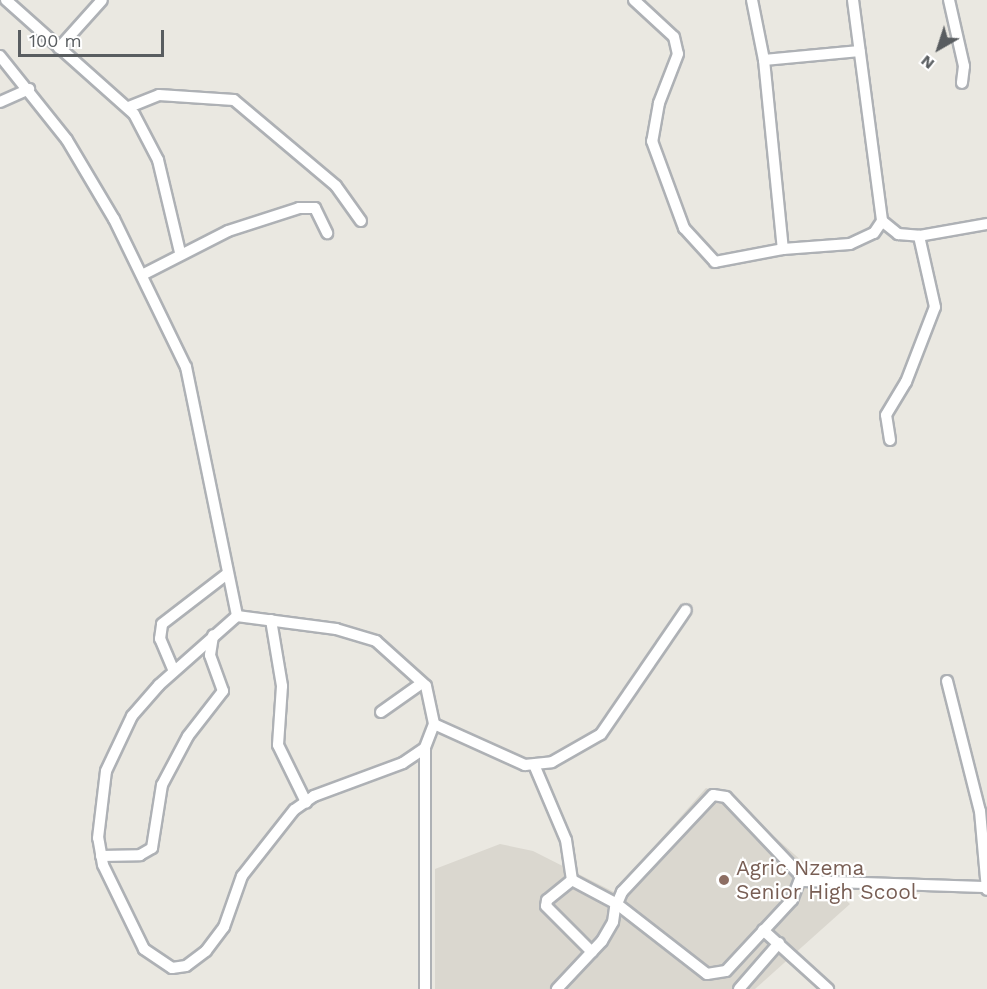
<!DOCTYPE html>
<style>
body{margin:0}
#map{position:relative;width:987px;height:989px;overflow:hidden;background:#eae8e1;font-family:"Work Sans",sans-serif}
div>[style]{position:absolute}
.education>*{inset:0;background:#dad7cf}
.roads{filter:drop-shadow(2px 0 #aeb1b5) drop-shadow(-2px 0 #aeb1b5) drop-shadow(0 2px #aeb1b5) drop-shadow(0 -2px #aeb1b5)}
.minor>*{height:10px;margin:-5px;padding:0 5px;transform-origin:5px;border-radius:5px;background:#fff}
.dots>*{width:16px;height:16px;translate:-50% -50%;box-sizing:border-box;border:3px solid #fff;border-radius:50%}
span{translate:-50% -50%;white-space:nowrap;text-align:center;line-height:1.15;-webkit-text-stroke:4.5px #fff;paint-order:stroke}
.education-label{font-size:21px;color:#785e54}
.left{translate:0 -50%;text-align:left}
.north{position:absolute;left:909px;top:18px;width:60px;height:60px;-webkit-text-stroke:4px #fff;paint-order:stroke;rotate:219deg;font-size:16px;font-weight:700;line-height:24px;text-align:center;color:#595d60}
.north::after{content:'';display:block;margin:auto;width:21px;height:27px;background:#595d60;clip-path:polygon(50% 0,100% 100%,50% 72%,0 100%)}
.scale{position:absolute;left:18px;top:30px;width:146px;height:27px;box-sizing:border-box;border:3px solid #595d60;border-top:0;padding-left:8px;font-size:18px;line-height:21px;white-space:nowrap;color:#595d60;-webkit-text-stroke:4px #fff;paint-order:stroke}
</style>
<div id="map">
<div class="education">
<i style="clip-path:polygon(706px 788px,730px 797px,850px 904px,755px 989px,435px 989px,435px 869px,500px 844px,533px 851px,614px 892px)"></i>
</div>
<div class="roads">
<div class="minor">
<i style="left:6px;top:0;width:171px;rotate:41.7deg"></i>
<i style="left:134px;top:114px;width:52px;rotate:62.4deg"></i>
<i style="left:158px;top:160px;width:95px;rotate:76.6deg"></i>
<i style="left:634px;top:0;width:54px;rotate:42.8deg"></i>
<i style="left:674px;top:37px;width:17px;rotate:77deg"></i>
<i style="left:678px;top:54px;width:53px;rotate:111.2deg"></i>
<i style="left:659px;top:103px;width:39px;rotate:100deg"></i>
<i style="left:652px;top:141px;width:93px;rotate:69.8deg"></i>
<i style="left:684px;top:228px;width:46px;rotate:47.6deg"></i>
<i style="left:715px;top:262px;width:69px;rotate:-10.8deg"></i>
<i style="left:752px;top:0;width:61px;rotate:78.7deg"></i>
<i style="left:764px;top:60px;width:96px;rotate:-5.4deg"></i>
<i style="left:853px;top:0;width:223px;rotate:82.5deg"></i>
<i style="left:882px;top:221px;width:21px;rotate:39deg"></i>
<i style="left:898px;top:234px;width:21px;rotate:5deg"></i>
<i style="left:919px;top:236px;width:69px;rotate:-10deg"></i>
<i style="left:949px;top:0;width:68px;rotate:77.2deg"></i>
<i style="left:964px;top:66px;width:17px;rotate:97deg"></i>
<i style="left:59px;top:48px;width:64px;rotate:-48.1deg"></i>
<i style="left:0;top:56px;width:107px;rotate:51.4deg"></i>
<i style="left:67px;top:140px;width:92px;rotate:59.3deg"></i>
<i style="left:114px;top:219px;width:165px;rotate:64.1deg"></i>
<i style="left:186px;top:367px;width:254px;rotate:78.4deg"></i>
<i style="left:764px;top:60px;width:190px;rotate:84.3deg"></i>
<i style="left:783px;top:249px;width:67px;rotate:-4.3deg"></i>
<i style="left:850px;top:244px;width:26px;rotate:-25deg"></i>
<i style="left:874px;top:233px;width:14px;rotate:-56deg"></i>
<i style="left:0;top:102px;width:32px;rotate:-24deg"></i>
<i style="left:129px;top:107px;width:32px;rotate:-22deg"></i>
<i style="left:159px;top:95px;width:75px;rotate:3.8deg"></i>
<i style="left:234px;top:100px;width:133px;rotate:40.1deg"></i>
<i style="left:336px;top:186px;width:43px;rotate:54.5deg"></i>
<i style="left:144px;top:274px;width:94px;rotate:-27.1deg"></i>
<i style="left:228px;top:231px;width:75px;rotate:-17.9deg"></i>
<i style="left:299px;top:208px;width:16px"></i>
<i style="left:315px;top:208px;width:28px;rotate:64deg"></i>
<i style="left:890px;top:440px;width:25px;rotate:-99deg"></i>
<i style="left:886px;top:415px;width:39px;rotate:-59deg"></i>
<i style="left:906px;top:382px;width:80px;rotate:-68.9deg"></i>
<i style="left:935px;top:307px;width:73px;rotate:-102.7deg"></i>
<i style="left:237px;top:616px;width:100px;rotate:7.5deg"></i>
<i style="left:336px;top:629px;width:42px;rotate:16.7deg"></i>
<i style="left:376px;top:641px;width:67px;rotate:42deg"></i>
<i style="left:426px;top:686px;width:39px;rotate:78deg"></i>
<i style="left:434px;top:724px;width:26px;rotate:111deg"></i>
<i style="left:425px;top:748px;width:27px;rotate:146deg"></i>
<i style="left:403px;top:763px;width:95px;rotate:159.7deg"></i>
<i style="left:314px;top:796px;width:24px;rotate:145deg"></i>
<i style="left:294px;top:810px;width:84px;rotate:128.2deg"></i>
<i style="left:242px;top:876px;width:54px;rotate:109.4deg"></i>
<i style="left:224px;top:927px;width:30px;rotate:127deg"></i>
<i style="left:206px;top:951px;width:25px;rotate:143deg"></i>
<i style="left:186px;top:966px;width:14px;rotate:172deg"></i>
<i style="left:172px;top:968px;width:34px;rotate:-146deg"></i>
<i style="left:144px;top:949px;width:93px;rotate:-116deg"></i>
<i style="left:103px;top:865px;width:27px;rotate:-100deg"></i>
<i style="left:98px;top:838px;width:67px;rotate:-83.2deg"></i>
<i style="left:106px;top:771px;width:61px;rotate:-64.7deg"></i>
<i style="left:132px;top:716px;width:41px;rotate:-48.9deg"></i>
<i style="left:159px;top:685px;width:104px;rotate:-41.5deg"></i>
<i style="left:271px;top:620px;width:67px;rotate:80.5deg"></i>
<i style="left:282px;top:686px;width:59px;rotate:93.9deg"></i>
<i style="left:278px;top:745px;width:64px;rotate:63.8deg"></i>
<i style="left:173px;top:669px;width:33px;rotate:-113deg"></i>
<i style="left:160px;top:639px;width:15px;rotate:-82deg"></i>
<i style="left:162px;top:624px;width:82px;rotate:-37.6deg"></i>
<i style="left:947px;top:681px;width:134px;rotate:75.8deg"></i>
<i style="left:980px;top:811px;width:79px;rotate:84.9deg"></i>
<i style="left:381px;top:712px;width:50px;rotate:-35.3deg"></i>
<i style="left:434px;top:724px;width:100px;rotate:24.3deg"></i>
<i style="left:525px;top:765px;width:27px;rotate:-6deg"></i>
<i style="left:552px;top:762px;width:56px;rotate:-29.7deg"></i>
<i style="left:601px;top:734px;width:150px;rotate:-55.6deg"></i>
<i style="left:535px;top:767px;width:79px;rotate:67deg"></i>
<i style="left:566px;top:840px;width:40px;rotate:81.5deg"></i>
<i style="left:572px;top:880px;width:51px;rotate:28.1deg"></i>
<i style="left:617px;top:904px;width:114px;rotate:37.9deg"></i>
<i style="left:707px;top:974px;width:19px;rotate:-9deg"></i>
<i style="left:726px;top:971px;width:97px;rotate:-47.1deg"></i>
<i style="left:792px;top:900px;width:26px;rotate:-69deg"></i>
<i style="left:801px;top:876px;width:109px;rotate:-133.5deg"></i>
<i style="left:726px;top:797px;width:13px;rotate:-171deg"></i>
<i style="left:713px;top:795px;width:133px;rotate:133.2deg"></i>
<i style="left:622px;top:892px;width:13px;rotate:113deg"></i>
<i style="left:617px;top:904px;width:4px;rotate:117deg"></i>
<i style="left:615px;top:908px;width:14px;rotate:98deg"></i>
<i style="left:613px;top:922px;width:22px;rotate:120deg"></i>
<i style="left:602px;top:941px;width:66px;rotate:133.2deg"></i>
<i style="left:101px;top:856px;width:39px;rotate:-1deg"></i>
<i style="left:140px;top:855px;width:14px;rotate:-30deg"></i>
<i style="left:152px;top:848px;width:64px;rotate:-81deg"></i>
<i style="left:162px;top:785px;width:55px;rotate:-62deg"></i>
<i style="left:188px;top:736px;width:57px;rotate:-52.1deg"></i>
<i style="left:223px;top:691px;width:38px;rotate:-110deg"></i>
<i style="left:210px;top:655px;width:20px;rotate:-81deg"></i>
<i style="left:572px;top:880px;width:32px;rotate:141deg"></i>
<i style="left:547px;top:900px;width:6px;rotate:99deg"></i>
<i style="left:546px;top:906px;width:65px;rotate:45deg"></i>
<i style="left:801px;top:881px;width:185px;rotate:1.9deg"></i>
<i style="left:763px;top:930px;width:88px;rotate:42.2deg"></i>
<i style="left:425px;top:989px;width:241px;rotate:-90deg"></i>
<i style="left:739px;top:989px;width:61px;rotate:-49deg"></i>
</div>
</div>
<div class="dots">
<i style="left:724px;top:880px;background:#8d6e63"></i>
</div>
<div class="education-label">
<span class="left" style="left:736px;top:880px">Agric Nzema<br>Senior High Scool</span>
</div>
<div class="north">N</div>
<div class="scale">100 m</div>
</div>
